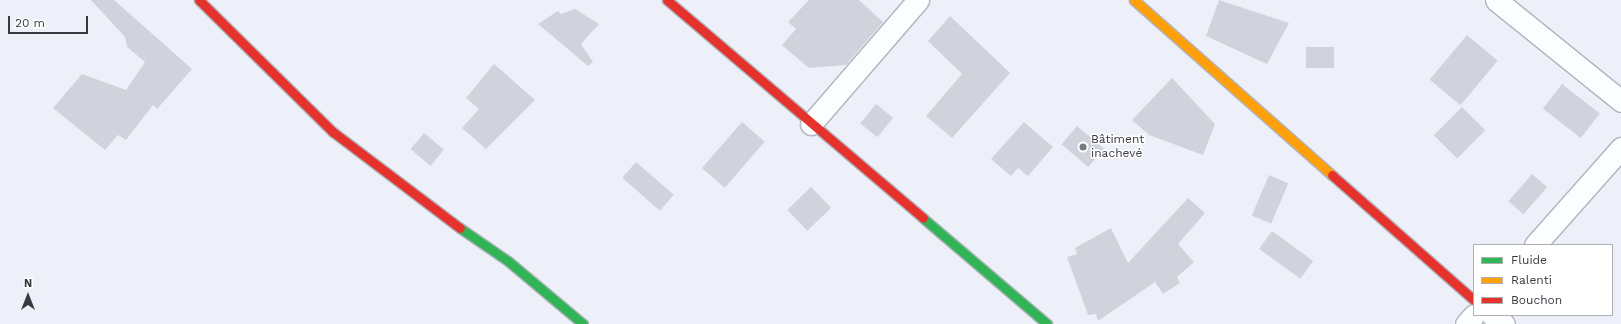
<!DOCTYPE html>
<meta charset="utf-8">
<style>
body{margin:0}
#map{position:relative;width:1621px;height:324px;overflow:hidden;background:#edf0f9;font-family:"Work Sans",sans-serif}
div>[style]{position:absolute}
.building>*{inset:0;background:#d0d3db;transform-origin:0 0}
.roads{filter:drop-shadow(1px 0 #b0b3bb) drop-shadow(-1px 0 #b0b3bb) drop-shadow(0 1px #b0b3bb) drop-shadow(0 -1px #b0b3bb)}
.street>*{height:21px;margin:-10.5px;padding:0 10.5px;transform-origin:10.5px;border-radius:10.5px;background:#fcfdfe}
.fast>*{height:9px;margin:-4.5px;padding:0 4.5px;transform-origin:4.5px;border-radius:4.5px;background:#30b455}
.slow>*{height:9px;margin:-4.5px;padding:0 4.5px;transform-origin:4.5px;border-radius:4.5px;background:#ff9f0a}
.jam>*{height:9px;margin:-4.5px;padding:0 4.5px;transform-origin:4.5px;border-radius:4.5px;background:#e5322d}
.dots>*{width:11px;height:11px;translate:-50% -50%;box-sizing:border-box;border:2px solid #fff;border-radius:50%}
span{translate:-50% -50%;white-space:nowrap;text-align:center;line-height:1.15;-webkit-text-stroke:3px #fff;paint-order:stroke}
.poi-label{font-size:12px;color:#373941}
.left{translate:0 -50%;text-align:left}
.legend{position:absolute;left:1473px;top:244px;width:140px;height:72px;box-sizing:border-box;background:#fff;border:1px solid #afb0b3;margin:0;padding:5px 7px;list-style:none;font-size:12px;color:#373941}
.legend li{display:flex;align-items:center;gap:8px;height:20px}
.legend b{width:20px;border:1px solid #afb0b3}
.north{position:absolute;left:8px;top:276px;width:40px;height:40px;-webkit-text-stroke:3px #fff;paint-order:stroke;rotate:0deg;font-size:11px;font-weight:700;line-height:16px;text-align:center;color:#373941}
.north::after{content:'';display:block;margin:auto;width:14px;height:18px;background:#373941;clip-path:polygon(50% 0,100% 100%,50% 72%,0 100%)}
.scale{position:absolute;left:8px;top:16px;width:80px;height:18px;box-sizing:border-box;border:2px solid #373941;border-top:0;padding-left:5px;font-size:12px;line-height:14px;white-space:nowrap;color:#373941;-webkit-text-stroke:3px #fff;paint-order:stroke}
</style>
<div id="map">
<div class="building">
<i style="clip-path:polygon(91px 0,114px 0,192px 69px,157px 109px,153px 105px,126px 140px,118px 135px,105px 150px,53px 108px,82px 74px,126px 90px,145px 62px,127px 47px,125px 37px)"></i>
<i style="clip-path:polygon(809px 0,859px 0,883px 22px,846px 65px,809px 68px,782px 45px,796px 29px,788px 22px)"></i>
<i style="clip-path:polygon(1219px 0,1289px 23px,1267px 64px,1206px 36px)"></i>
<i style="clip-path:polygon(575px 9px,599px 24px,581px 44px,593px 62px,588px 66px,538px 24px,558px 11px,561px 14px)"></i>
<i style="clip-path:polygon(950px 16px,1010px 73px,952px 138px,926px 116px,962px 74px,928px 41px)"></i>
<i style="left:1467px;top:35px;width:40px;height:58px;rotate:40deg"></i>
<i style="left:1306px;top:47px;width:28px;height:21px"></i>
<i style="clip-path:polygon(494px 64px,535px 100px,486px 149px,462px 128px,479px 109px,466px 98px)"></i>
<i style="clip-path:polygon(1172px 78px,1215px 124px,1203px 155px,1149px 135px,1132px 120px)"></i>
<i style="left:1562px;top:84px;width:48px;height:31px;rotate:38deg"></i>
<i style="left:876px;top:104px;width:22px;height:25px;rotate:39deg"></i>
<i style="left:1462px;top:107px;width:33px;height:40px;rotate:45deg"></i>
<i style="left:742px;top:122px;width:30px;height:61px;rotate:41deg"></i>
<i style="clip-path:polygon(1024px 122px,1053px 147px,1028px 176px,1018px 168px,1011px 176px,991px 159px)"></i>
<i style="left:1077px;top:126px;width:35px;height:24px;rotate:40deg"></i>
<i style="left:424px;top:133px;width:26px;height:21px;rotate:40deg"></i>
<i style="left:636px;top:162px;width:50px;height:21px;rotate:41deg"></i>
<i style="left:1532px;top:174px;width:20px;height:36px;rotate:41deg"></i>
<i style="left:1269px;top:175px;width:21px;height:44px;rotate:23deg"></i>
<i style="left:811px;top:187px;width:29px;height:33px;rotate:46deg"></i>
<i style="clip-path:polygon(1188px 198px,1205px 213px,1178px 244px,1194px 262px,1177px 277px,1180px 283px,1163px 294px,1155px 282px,1098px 321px,1096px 314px,1088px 315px,1067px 257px,1077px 254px,1075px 248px,1111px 228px,1128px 263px)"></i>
<i style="left:1272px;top:231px;width:51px;height:22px;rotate:36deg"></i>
</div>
<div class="roads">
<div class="street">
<i style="left:1496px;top:0;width:161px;rotate:38.9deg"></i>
<i style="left:811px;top:124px;width:164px;rotate:-49.2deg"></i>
<i style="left:1535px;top:245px;width:130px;rotate:-48.4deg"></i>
<i style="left:1492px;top:315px;width:15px;rotate:37deg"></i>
<i style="left:1466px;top:324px;width:12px;rotate:-48deg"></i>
</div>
<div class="fast">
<i style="left:923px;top:218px;width:163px;rotate:40.5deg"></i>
<i style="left:460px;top:228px;width:58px;rotate:34.5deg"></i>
<i style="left:508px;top:261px;width:98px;rotate:40deg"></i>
</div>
<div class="slow">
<i style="left:1134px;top:0;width:264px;rotate:41.5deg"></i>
</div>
<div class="jam">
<i style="left:199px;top:0;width:188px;rotate:44.6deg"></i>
<i style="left:333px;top:132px;width:159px;rotate:37.1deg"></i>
<i style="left:667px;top:0;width:336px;rotate:40.4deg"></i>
<i style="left:1332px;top:175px;width:189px;rotate:41.4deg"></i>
</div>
</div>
<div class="dots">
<i style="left:1083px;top:147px;background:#777981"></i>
</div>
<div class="poi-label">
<span class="left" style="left:1091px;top:147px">Bâtiment<br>inachevé</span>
</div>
<ul class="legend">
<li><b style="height:5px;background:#30b455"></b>Fluide</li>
<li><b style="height:5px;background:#ff9f0a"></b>Ralenti</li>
<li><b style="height:5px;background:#e5322d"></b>Bouchon</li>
</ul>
<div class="north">N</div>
<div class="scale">20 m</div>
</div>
